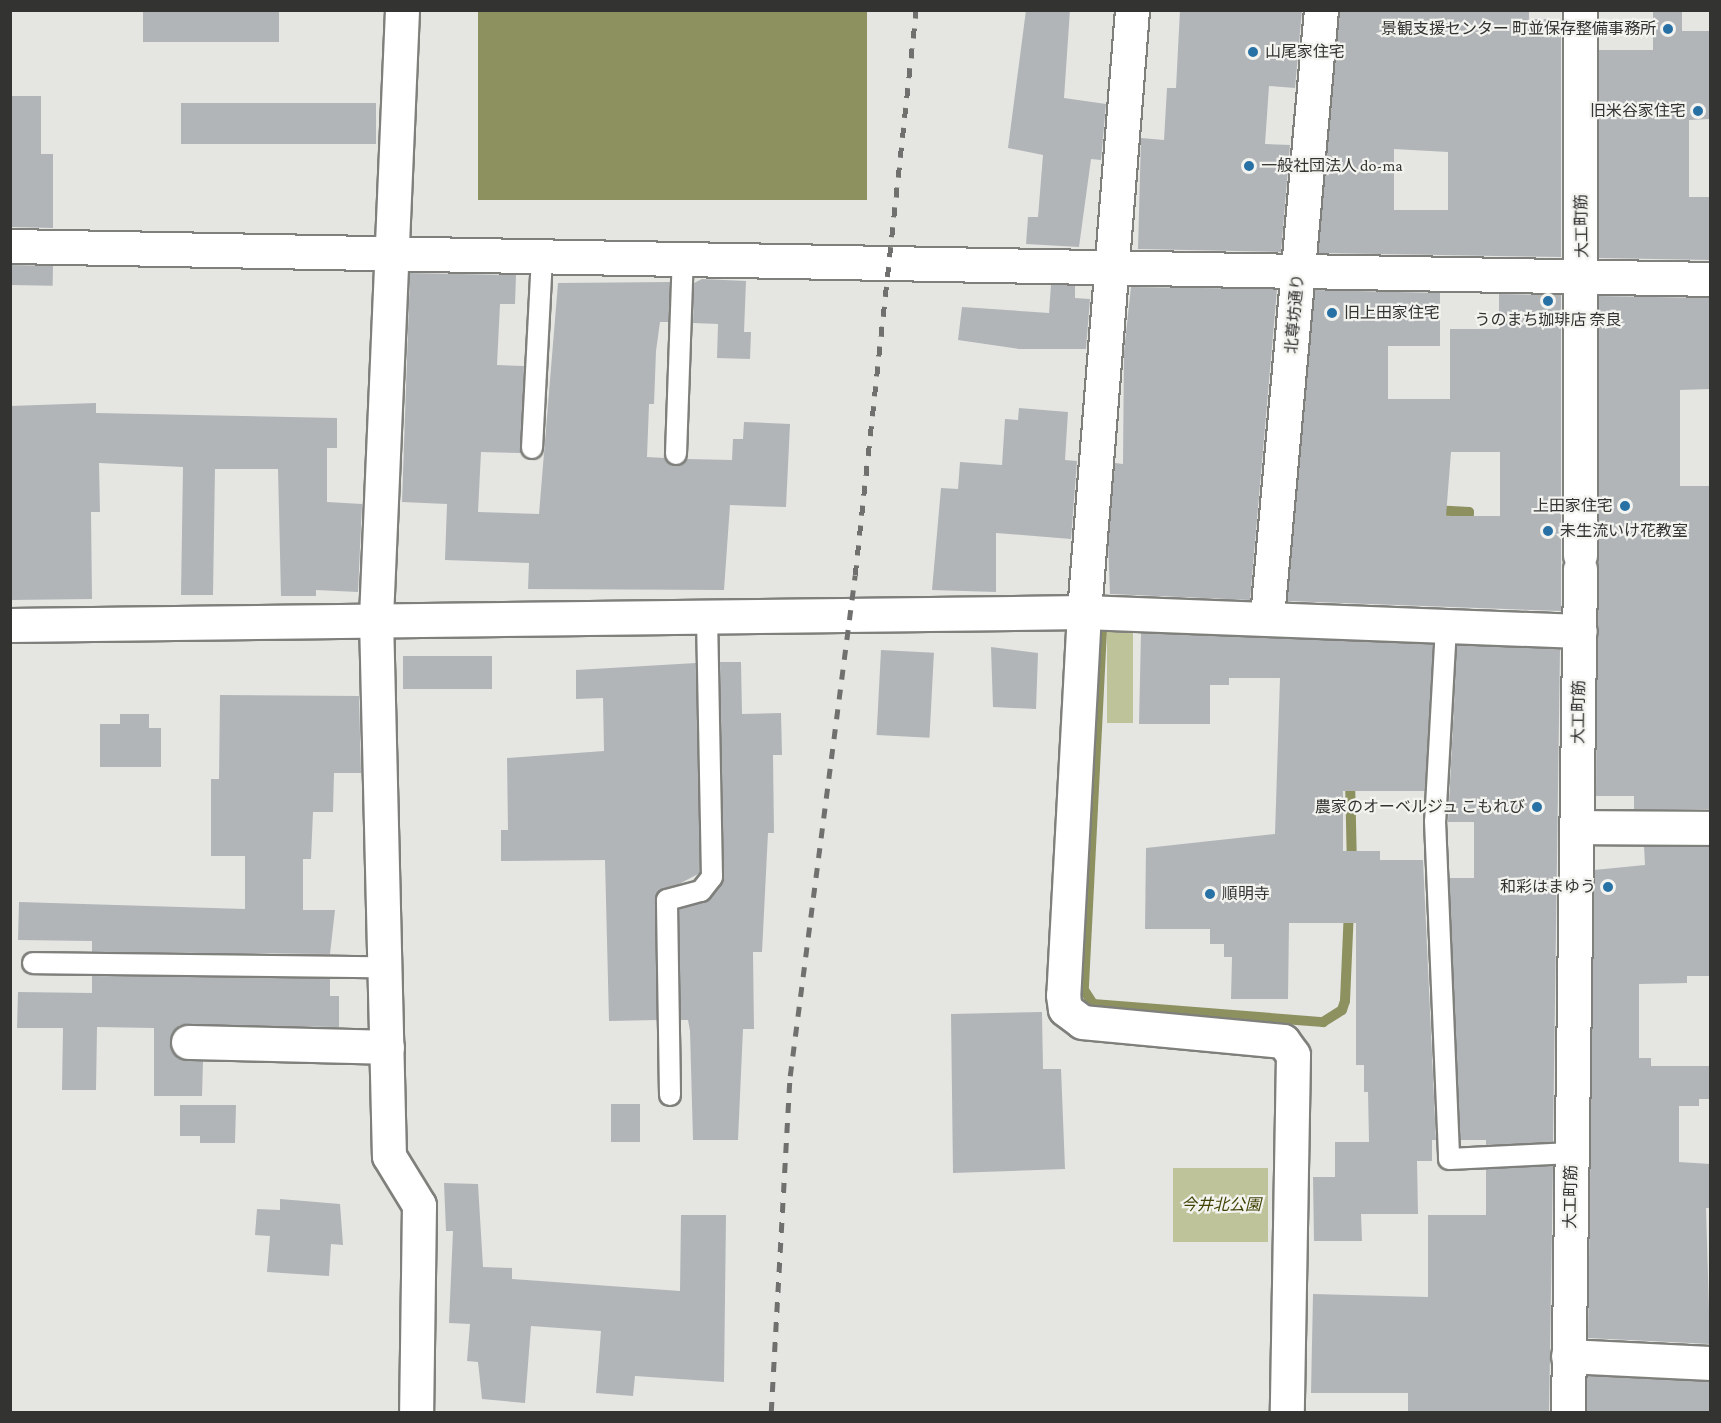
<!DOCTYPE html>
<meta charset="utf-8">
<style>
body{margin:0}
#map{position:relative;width:1721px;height:1423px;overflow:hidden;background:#e5e6e2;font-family:"Crimson Pro","Noto Sans JP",serif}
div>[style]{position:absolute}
.green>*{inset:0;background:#bfc39a;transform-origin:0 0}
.water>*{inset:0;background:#8d9160;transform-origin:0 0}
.stream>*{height:10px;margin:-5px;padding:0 5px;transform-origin:5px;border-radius:5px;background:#8d9160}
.building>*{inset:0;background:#b1b5b8;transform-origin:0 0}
.roads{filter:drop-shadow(2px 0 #7f807c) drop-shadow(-2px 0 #7f807c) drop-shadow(0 2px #7f807c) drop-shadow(0 -2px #7f807c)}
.lane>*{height:20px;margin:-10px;padding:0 10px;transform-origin:10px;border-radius:10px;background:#fff}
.street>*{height:33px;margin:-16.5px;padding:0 16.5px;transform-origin:16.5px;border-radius:16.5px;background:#fff}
.rail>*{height:4.5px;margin-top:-2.25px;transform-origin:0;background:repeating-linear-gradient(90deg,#70716e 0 10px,transparent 0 20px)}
.dots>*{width:16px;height:16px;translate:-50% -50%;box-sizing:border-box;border:3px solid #f3f3ef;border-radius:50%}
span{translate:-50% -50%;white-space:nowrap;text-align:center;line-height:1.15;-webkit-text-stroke:4.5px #f3f3ef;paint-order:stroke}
.poi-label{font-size:16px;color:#333432}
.right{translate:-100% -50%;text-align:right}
.left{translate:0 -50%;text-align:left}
.street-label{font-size:16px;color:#333432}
.park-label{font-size:16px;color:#414304;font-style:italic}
.frame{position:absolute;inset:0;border:12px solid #333432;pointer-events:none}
</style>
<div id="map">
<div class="green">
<i style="left:1107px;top:626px;width:26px;height:97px"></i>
<i style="left:1173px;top:1168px;width:95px;height:74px"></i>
</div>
<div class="water">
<i style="left:478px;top:11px;width:389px;height:189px"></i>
</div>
<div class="stream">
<i style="left:1433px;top:510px;width:36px;rotate:3deg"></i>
<i style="left:1469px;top:512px;width:18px;rotate:93deg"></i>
<i style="left:1102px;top:630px;width:360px;rotate:92.9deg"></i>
<i style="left:1084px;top:990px;width:17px;rotate:57deg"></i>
<i style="left:1093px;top:1004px;width:231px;rotate:4.5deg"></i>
<i style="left:1323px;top:1022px;width:22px;rotate:-32deg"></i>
<i style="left:1342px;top:1010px;width:9px;rotate:-72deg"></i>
<i style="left:1345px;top:1001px;width:90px;rotate:-87.5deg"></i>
<i style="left:1350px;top:779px;width:86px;rotate:88.7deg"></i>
</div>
<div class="building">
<i style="left:143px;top:10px;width:136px;height:32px"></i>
<i style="clip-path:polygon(1026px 10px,1070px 10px,1064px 98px,1106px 104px,1101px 160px,1091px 159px,1079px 247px,1026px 244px,1028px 217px,1038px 217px,1043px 155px,1008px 148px)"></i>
<i style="clip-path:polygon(1180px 10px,1302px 10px,1295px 88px,1269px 86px,1265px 144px,1290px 145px,1281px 252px,1138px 249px,1141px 138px,1164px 140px,1167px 88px,1176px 88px)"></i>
<i style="clip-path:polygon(evenodd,1340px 10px,1529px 10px,1529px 19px,1561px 19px,1561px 257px,1318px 253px,1340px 10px,1394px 149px,1448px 152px,1448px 210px,1394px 210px,1394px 149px)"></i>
<i style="clip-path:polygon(1653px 10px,1682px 10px,1682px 31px,1710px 31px,1710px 119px,1689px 120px,1689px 197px,1710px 197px,1710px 260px,1599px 258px,1599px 50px,1653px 50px)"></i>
<i style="clip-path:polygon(10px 96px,41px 96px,41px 154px,53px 154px,53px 228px,10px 227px)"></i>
<i style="left:181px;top:103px;width:195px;height:41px"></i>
<i style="left:10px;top:265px;width:43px;height:20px;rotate:1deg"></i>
<i style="clip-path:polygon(410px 273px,516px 275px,515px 304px,500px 304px,497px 365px,524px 366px,521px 453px,481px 452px,478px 512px,539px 514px,558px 283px,670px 282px,669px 322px,660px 322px,656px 351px,654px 404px,649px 404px,647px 457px,665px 458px,675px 466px,687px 459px,732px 460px,733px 439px,743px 439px,744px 422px,790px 424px,786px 507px,730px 505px,724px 590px,528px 589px,529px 563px,445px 560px,447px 504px,402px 502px)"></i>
<i style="clip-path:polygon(702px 279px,746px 281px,744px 332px,751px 332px,750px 359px,717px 358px,718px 324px,693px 323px,694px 283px)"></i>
<i style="clip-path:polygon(1051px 285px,1075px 285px,1075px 298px,1090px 299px,1086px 349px,1019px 349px,958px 340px,962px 307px,1049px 313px)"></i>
<i style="clip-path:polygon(1131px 287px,1277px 289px,1250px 600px,1110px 594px,1108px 542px,1115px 463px,1123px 464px,1124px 351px)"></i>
<i style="clip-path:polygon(evenodd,1315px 290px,1440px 293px,1440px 346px,1388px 346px,1388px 399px,1450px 399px,1450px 329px,1499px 329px,1499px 294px,1561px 295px,1561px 611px,1287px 601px,1315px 290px,1451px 452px,1500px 452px,1500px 516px,1446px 516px,1451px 452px)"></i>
<i style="clip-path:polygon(1599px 296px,1710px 298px,1710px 389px,1680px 390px,1680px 486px,1710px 486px,1710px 809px,1634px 809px,1634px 796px,1596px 796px)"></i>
<i style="clip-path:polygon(96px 403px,96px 413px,337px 418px,337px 448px,327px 448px,327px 502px,362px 504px,358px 592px,316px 590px,316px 596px,281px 596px,278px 469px,215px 469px,213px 595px,181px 595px,183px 467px,99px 463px,100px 512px,91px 512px,92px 599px,10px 600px,10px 406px)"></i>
<i style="clip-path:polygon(1019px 408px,1068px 412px,1065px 460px,1077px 461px,1071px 539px,996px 533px,996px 592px,932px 590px,941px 488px,958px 489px,960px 462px,1002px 465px,1005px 419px,1018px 420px)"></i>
<i style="clip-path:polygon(1141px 633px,1433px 644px,1425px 791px,1343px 791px,1343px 851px,1380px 851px,1380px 860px,1423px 860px,1436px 1140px,1432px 1140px,1432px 1161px,1417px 1161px,1418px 1214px,1361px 1214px,1362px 1241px,1314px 1241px,1313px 1177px,1335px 1177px,1335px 1142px,1369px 1142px,1368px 1092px,1364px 1092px,1364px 1065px,1356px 1065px,1356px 923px,1289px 923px,1288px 999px,1231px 999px,1232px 957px,1224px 957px,1224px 944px,1210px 944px,1210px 929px,1145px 929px,1146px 848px,1275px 834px,1280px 678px,1229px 678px,1229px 685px,1210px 685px,1210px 724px,1139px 724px)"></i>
<i style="clip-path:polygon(1457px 645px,1560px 649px,1553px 1142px,1486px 1145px,1486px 1140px,1460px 1140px,1449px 878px,1474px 878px,1474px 822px,1448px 822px)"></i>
<i style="clip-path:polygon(991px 647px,1038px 653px,1036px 709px,993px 707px)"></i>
<i style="left:881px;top:650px;width:53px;height:85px;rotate:3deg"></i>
<i style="left:492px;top:656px;width:33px;height:89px;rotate:90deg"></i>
<i style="clip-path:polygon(720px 662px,741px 662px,742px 714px,781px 713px,782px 755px,773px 755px,774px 833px,768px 833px,762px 952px,753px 952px,754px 1029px,743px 1029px,738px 1140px,693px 1140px,690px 1031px,688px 1020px,681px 1020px,679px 909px,710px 899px,724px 878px)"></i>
<i style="clip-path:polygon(696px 663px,700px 873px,656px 896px,657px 1020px,609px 1021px,605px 860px,501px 861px,501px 830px,508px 830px,507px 758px,604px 751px,603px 698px,576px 699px,576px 670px)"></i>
<i style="clip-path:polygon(220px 695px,359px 696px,361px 773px,334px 773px,333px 812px,313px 812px,311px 859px,303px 859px,303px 910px,335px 910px,330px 954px,92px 952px,92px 941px,18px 940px,19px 902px,245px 909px,245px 856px,211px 856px,211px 779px,219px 779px)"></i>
<i style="clip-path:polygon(120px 714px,149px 714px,149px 728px,161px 728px,161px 767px,100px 767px,100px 724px,120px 724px)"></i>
<i style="clip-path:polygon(1644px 846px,1710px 847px,1710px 976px,1687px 976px,1687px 983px,1639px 984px,1639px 1058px,1651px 1058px,1651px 1066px,1710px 1066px,1710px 1099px,1699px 1099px,1699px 1106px,1679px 1106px,1679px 1162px,1710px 1164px,1710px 1208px,1706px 1208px,1710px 1344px,1588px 1338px,1594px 870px,1645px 865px)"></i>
<i style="clip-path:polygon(92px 976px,330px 978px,330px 996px,339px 996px,339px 1027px,180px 1025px,172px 1033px,171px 1050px,179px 1058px,203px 1061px,202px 1096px,154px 1096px,154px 1028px,97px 1027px,96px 1090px,62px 1090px,63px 1028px,17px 1028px,18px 992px,92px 993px)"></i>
<i style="clip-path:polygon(1042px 1012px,1043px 1069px,1061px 1069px,1065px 1169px,953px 1173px,951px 1014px)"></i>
<i style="left:611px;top:1104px;width:29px;height:38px"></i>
<i style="clip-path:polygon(180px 1105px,236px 1105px,235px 1143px,200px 1143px,200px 1136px,180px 1136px)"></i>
<i style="clip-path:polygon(1553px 1166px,1549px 1413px,1408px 1413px,1408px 1393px,1311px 1393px,1313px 1294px,1428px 1297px,1428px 1215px,1486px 1215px,1486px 1169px)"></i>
<i style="clip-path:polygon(444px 1183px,478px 1184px,483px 1267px,512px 1268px,512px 1279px,680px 1291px,681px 1215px,726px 1215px,724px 1382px,635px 1376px,633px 1396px,596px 1393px,601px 1331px,531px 1326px,525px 1403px,482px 1399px,478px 1362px,467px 1361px,470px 1324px,449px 1323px,453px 1231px,446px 1231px)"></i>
<i style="clip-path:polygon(280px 1199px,340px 1204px,343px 1245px,331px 1244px,329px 1276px,267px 1272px,270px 1236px,255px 1235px,257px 1209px,280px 1210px)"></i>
<i style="clip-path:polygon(1587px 1376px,1710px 1382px,1710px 1413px,1587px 1413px)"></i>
</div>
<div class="roads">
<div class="lane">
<i style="left:532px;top:448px;width:194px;rotate:-87deg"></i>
<i style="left:676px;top:454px;width:197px;rotate:-88deg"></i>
<i style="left:1446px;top:627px;width:194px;rotate:93.2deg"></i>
<i style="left:1435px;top:821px;width:338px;rotate:87.6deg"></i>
<i style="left:1449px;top:1159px;width:123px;rotate:-2.8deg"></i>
<i style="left:33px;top:963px;width:352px;rotate:0.7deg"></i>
<i style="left:670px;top:1095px;width:195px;rotate:-90.9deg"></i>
<i style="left:667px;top:900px;width:35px;rotate:-15deg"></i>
<i style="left:701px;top:891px;width:18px;rotate:-52deg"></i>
<i style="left:712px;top:877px;width:262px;rotate:-91.1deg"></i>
</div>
<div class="street">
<i style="left:402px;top:10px;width:609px;rotate:92.45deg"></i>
<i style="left:376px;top:618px;width:538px;rotate:88.62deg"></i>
<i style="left:389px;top:1156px;width:57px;rotate:58.5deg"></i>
<i style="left:419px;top:1205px;width:207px;rotate:90.8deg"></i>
<i style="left:1132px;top:10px;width:604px;rotate:94.56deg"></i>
<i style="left:1084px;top:612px;width:384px;rotate:93.1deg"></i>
<i style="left:1063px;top:995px;width:14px;rotate:82deg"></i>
<i style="left:1065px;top:1009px;width:21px;rotate:37deg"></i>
<i style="left:1082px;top:1022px;width:202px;rotate:5.4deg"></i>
<i style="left:1283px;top:1041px;width:17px;rotate:54deg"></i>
<i style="left:1293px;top:1055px;width:357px;rotate:91deg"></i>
<i style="left:1580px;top:10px;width:545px;rotate:90deg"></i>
<i style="left:10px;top:246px;width:1700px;rotate:1.11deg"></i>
<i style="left:1267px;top:617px;width:609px;rotate:-84.92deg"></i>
<i style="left:10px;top:625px;width:1074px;rotate:-0.69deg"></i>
<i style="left:1084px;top:612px;width:496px;rotate:2.2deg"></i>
<i style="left:1578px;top:827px;width:132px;rotate:0.4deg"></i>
<i style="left:188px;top:1042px;width:199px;rotate:1.4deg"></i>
<i style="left:1568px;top:1356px;width:142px;rotate:2.8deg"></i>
<i style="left:1568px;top:1412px;width:843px;rotate:-89.18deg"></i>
</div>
</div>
<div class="rail">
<i style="left:771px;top:1412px;width:337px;rotate:-86.8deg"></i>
<i style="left:790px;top:1076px;width:505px;rotate:-82.61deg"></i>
<i style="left:855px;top:575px;width:568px;rotate:-83.84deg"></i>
</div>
<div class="dots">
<i style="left:1668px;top:29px;background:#2871a5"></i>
<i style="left:1253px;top:52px;background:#2871a5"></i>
<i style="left:1698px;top:111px;background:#2871a5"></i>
<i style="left:1249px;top:166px;background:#2871a5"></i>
<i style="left:1548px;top:301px;background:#2871a5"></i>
<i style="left:1332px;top:313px;background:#2871a5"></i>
<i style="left:1625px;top:506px;background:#2871a5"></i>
<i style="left:1548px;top:531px;background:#2871a5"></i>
<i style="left:1537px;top:807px;background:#2871a5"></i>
<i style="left:1608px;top:887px;background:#2871a5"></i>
<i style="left:1210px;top:894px;background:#2871a5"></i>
</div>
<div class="poi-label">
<span class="right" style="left:1656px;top:29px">景観支援センター 町並保存整備事務所</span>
<span class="left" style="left:1265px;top:52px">山尾家住宅</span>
<span class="right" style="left:1686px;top:111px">旧米谷家住宅</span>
<span class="left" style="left:1261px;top:166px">一般社団法人 do-ma</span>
<span class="left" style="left:1344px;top:313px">旧上田家住宅</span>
<span style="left:1548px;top:320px">うのまち珈琲店 奈良</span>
<span class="right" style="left:1613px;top:506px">上田家住宅</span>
<span class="left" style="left:1560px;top:531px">未生流いけ花教室</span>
<span class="right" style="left:1525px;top:807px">農家のオーベルジュ こもれび</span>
<span class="right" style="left:1596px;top:887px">和彩はまゆう</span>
<span class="left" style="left:1222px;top:894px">順明寺</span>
</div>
<div class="street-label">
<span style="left:1582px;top:226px;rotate:-91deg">大工町筋</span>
<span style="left:1295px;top:314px;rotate:-85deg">北尊坊通り</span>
<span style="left:1579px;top:712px;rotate:-89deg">大工町筋</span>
<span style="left:1571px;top:1197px;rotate:-89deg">大工町筋</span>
</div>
<div class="park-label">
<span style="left:1221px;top:1205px">今井北公園</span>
</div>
<div class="frame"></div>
</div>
